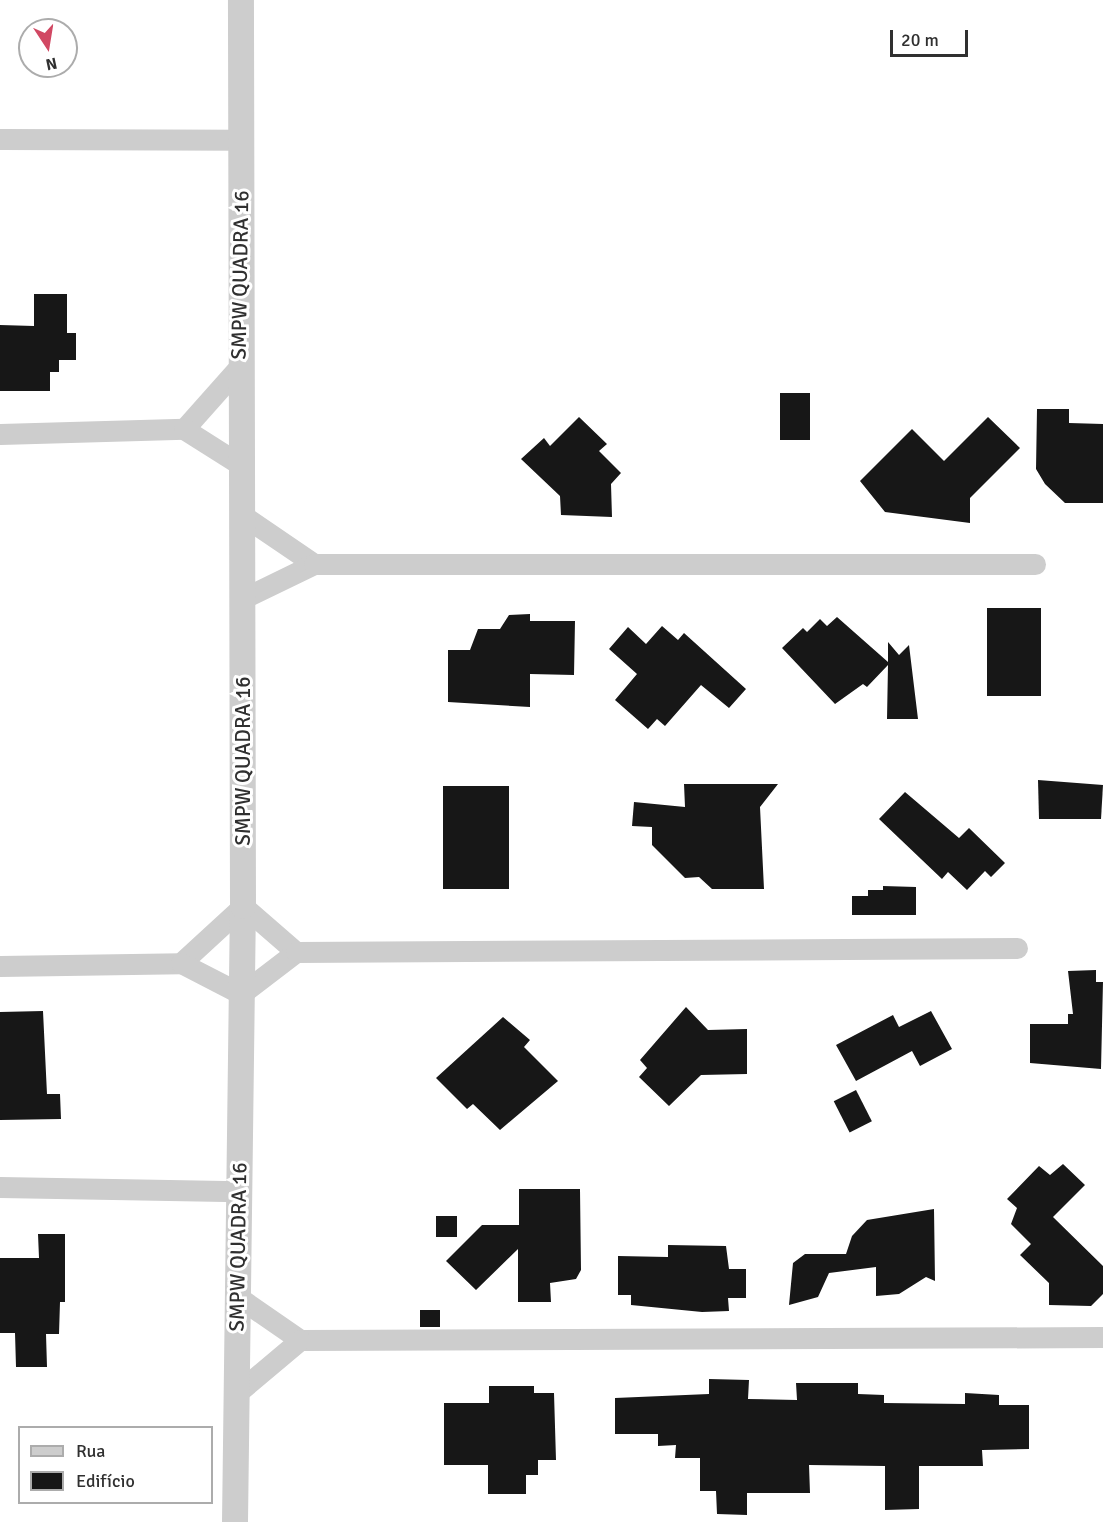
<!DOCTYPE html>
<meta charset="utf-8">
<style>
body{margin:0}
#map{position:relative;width:1103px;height:1522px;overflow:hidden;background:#fff;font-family:Signika,sans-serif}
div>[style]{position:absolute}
.building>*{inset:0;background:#171717;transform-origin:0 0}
.minor>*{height:21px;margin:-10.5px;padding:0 10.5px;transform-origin:10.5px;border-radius:10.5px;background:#cdcdcd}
.tertiary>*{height:26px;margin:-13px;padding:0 13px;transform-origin:13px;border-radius:13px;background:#cdcdcd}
span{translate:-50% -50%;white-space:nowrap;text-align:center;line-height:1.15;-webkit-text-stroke:6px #fff;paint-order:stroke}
.street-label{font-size:21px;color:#303030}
.legend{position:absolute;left:18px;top:1426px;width:195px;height:78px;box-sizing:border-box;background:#fff;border:2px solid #acacac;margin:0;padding:8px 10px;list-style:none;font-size:18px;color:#303030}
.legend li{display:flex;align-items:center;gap:12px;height:30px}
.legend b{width:30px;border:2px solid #acacac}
.north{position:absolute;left:18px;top:18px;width:60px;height:60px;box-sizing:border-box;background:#fff;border:2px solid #acacac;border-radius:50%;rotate:168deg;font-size:16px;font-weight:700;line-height:24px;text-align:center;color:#303030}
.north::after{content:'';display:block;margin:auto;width:21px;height:27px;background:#d14863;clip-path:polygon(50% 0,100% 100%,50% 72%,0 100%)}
.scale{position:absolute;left:890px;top:30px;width:78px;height:27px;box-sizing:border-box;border:3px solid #303030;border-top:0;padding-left:8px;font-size:18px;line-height:21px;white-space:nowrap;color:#303030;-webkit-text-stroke:4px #fff;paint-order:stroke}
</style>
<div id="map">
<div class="building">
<i style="clip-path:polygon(34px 294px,67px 294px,67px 333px,76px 333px,76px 360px,59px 360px,59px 372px,50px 372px,50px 391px,0 391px,0 325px,34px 326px)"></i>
<i style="left:780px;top:393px;width:30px;height:47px"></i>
<i style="clip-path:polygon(1037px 409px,1069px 409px,1069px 423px,1103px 424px,1103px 503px,1065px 503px,1045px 484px,1036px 469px)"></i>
<i style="clip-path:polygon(579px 417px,607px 444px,599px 451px,621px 473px,611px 484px,612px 517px,561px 515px,560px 496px,521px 459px,544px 438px,550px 446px)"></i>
<i style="clip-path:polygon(988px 417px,1020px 448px,970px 498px,970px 523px,885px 512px,860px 481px,912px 429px,944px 461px)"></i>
<i style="left:987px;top:608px;width:54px;height:88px"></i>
<i style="clip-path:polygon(530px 614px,530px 621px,575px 621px,574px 675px,530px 674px,530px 707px,448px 702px,448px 650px,470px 650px,478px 629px,500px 629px,509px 615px)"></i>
<i style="clip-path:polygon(837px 617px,888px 662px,888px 642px,899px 655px,909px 645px,918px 719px,887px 719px,888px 665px,867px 687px,863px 684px,835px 704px,782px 648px,803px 628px,807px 632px,820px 619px,827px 626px)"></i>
<i style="clip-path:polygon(662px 626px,678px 640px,684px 633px,746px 689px,729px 708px,701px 685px,665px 726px,657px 719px,648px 729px,615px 700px,637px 674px,609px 649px,628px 627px,646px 644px)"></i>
<i style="clip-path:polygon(1038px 780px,1103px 785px,1101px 819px,1039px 819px)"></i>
<i style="clip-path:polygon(684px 784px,778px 784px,760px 807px,764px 889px,712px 889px,699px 877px,685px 878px,652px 845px,652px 827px,632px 826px,634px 802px,685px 807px)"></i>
<i style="left:443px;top:786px;width:66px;height:103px"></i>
<i style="clip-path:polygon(905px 792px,959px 838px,969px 828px,1005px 863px,991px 877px,985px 871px,967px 890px,948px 872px,942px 879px,879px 819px)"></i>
<i style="clip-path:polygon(883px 886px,916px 887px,916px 915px,852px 915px,852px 896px,868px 896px,868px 890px,883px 890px)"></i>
<i style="clip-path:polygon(1096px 970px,1096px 982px,1103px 982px,1101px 1069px,1030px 1063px,1030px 1024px,1068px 1024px,1068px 1014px,1073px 1014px,1068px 971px)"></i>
<i style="clip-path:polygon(686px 1007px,708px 1030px,747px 1029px,747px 1074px,701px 1075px,669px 1106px,639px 1077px,647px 1068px,640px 1060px)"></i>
<i style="clip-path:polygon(43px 1011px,47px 1094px,60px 1094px,61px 1119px,0 1120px,0 1012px)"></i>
<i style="clip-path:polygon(931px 1011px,952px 1049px,920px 1066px,912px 1051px,856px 1081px,836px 1045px,893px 1015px,899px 1027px)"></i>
<i style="clip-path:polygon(503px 1017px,530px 1040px,524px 1047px,558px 1081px,500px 1130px,473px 1104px,467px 1109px,436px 1078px)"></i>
<i style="left:856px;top:1090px;width:35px;height:25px;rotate:63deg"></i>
<i style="clip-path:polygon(1063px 1164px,1085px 1185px,1053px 1217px,1103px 1266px,1103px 1294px,1091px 1306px,1049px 1305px,1049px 1283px,1020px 1255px,1031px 1244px,1011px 1224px,1017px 1208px,1007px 1199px,1039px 1166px,1050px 1175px)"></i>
<i style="clip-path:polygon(519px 1189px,580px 1189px,581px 1270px,576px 1279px,550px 1283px,551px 1302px,518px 1302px,518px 1249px,476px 1290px,446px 1261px,482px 1225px,519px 1225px)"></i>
<i style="clip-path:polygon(934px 1209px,935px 1281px,926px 1277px,899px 1294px,876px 1296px,876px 1267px,829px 1273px,818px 1297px,789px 1305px,793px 1263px,805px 1254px,846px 1254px,852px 1236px,867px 1220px)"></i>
<i style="left:436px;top:1216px;width:21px;height:21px"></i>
<i style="clip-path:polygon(38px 1234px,65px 1234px,65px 1302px,60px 1302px,59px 1334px,46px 1334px,47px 1367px,16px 1367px,15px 1333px,0 1333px,0 1258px,39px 1258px)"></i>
<i style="clip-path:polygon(668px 1245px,726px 1246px,729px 1269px,746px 1269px,746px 1298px,728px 1298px,729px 1311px,702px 1312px,631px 1305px,631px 1295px,618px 1295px,618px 1256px,668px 1257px)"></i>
<i style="left:420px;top:1310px;width:20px;height:17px"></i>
<i style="clip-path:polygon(709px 1379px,749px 1380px,748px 1399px,797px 1400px,796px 1383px,858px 1383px,858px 1394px,884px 1395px,884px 1403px,965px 1404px,965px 1393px,999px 1395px,999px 1405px,1029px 1405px,1029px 1449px,982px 1450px,983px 1466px,919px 1466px,919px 1509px,885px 1510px,885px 1466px,809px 1465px,810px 1493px,747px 1493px,747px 1515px,717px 1514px,716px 1491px,700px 1491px,700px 1458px,675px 1458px,676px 1445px,658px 1446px,658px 1434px,615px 1434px,615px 1398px,709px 1394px)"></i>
<i style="clip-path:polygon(489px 1386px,534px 1386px,534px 1393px,554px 1393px,556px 1460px,538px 1460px,538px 1475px,526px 1475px,526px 1494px,488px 1494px,488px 1465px,444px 1465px,444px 1403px,489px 1403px)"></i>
</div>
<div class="minor">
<i style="left:0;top:139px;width:242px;rotate:0.2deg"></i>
<i style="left:184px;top:429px;width:83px;rotate:-48.4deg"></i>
<i style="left:0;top:434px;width:184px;rotate:-1.6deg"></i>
<i style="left:184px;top:429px;width:67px;rotate:32.3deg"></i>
<i style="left:242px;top:515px;width:87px;rotate:34.2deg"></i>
<i style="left:242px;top:599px;width:80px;rotate:-25.9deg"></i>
<i style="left:314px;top:564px;width:721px"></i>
<i style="left:181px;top:963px;width:84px;rotate:-42.6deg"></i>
<i style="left:243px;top:906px;width:70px;rotate:41deg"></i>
<i style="left:0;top:966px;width:181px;rotate:-0.9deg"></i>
<i style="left:181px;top:963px;width:68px;rotate:27.3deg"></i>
<i style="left:241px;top:994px;width:69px;rotate:-37.4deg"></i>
<i style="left:296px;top:952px;width:721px;rotate:-0.32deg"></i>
<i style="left:0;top:1187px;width:239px;rotate:1deg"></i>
<i style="left:238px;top:1297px;width:75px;rotate:34.7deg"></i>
<i style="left:300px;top:1340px;width:803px;rotate:-0.21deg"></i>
<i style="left:237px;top:1393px;width:82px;rotate:-40.1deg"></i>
</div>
<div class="tertiary">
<i style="left:235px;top:1522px;width:616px;rotate:-89.26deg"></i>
<i style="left:243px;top:906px;width:906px;rotate:-90.13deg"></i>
</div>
<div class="street-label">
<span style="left:240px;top:275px;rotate:-89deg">SMPW QUADRA 16</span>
<span style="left:243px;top:761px;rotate:-90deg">SMPW QUADRA 16</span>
<span style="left:238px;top:1247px;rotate:-89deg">SMPW QUADRA 16</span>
</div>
<ul class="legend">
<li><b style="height:8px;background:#cdcdcd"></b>Rua</li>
<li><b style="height:16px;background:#171717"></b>Edifício</li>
</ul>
<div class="north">N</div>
<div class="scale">20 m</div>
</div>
